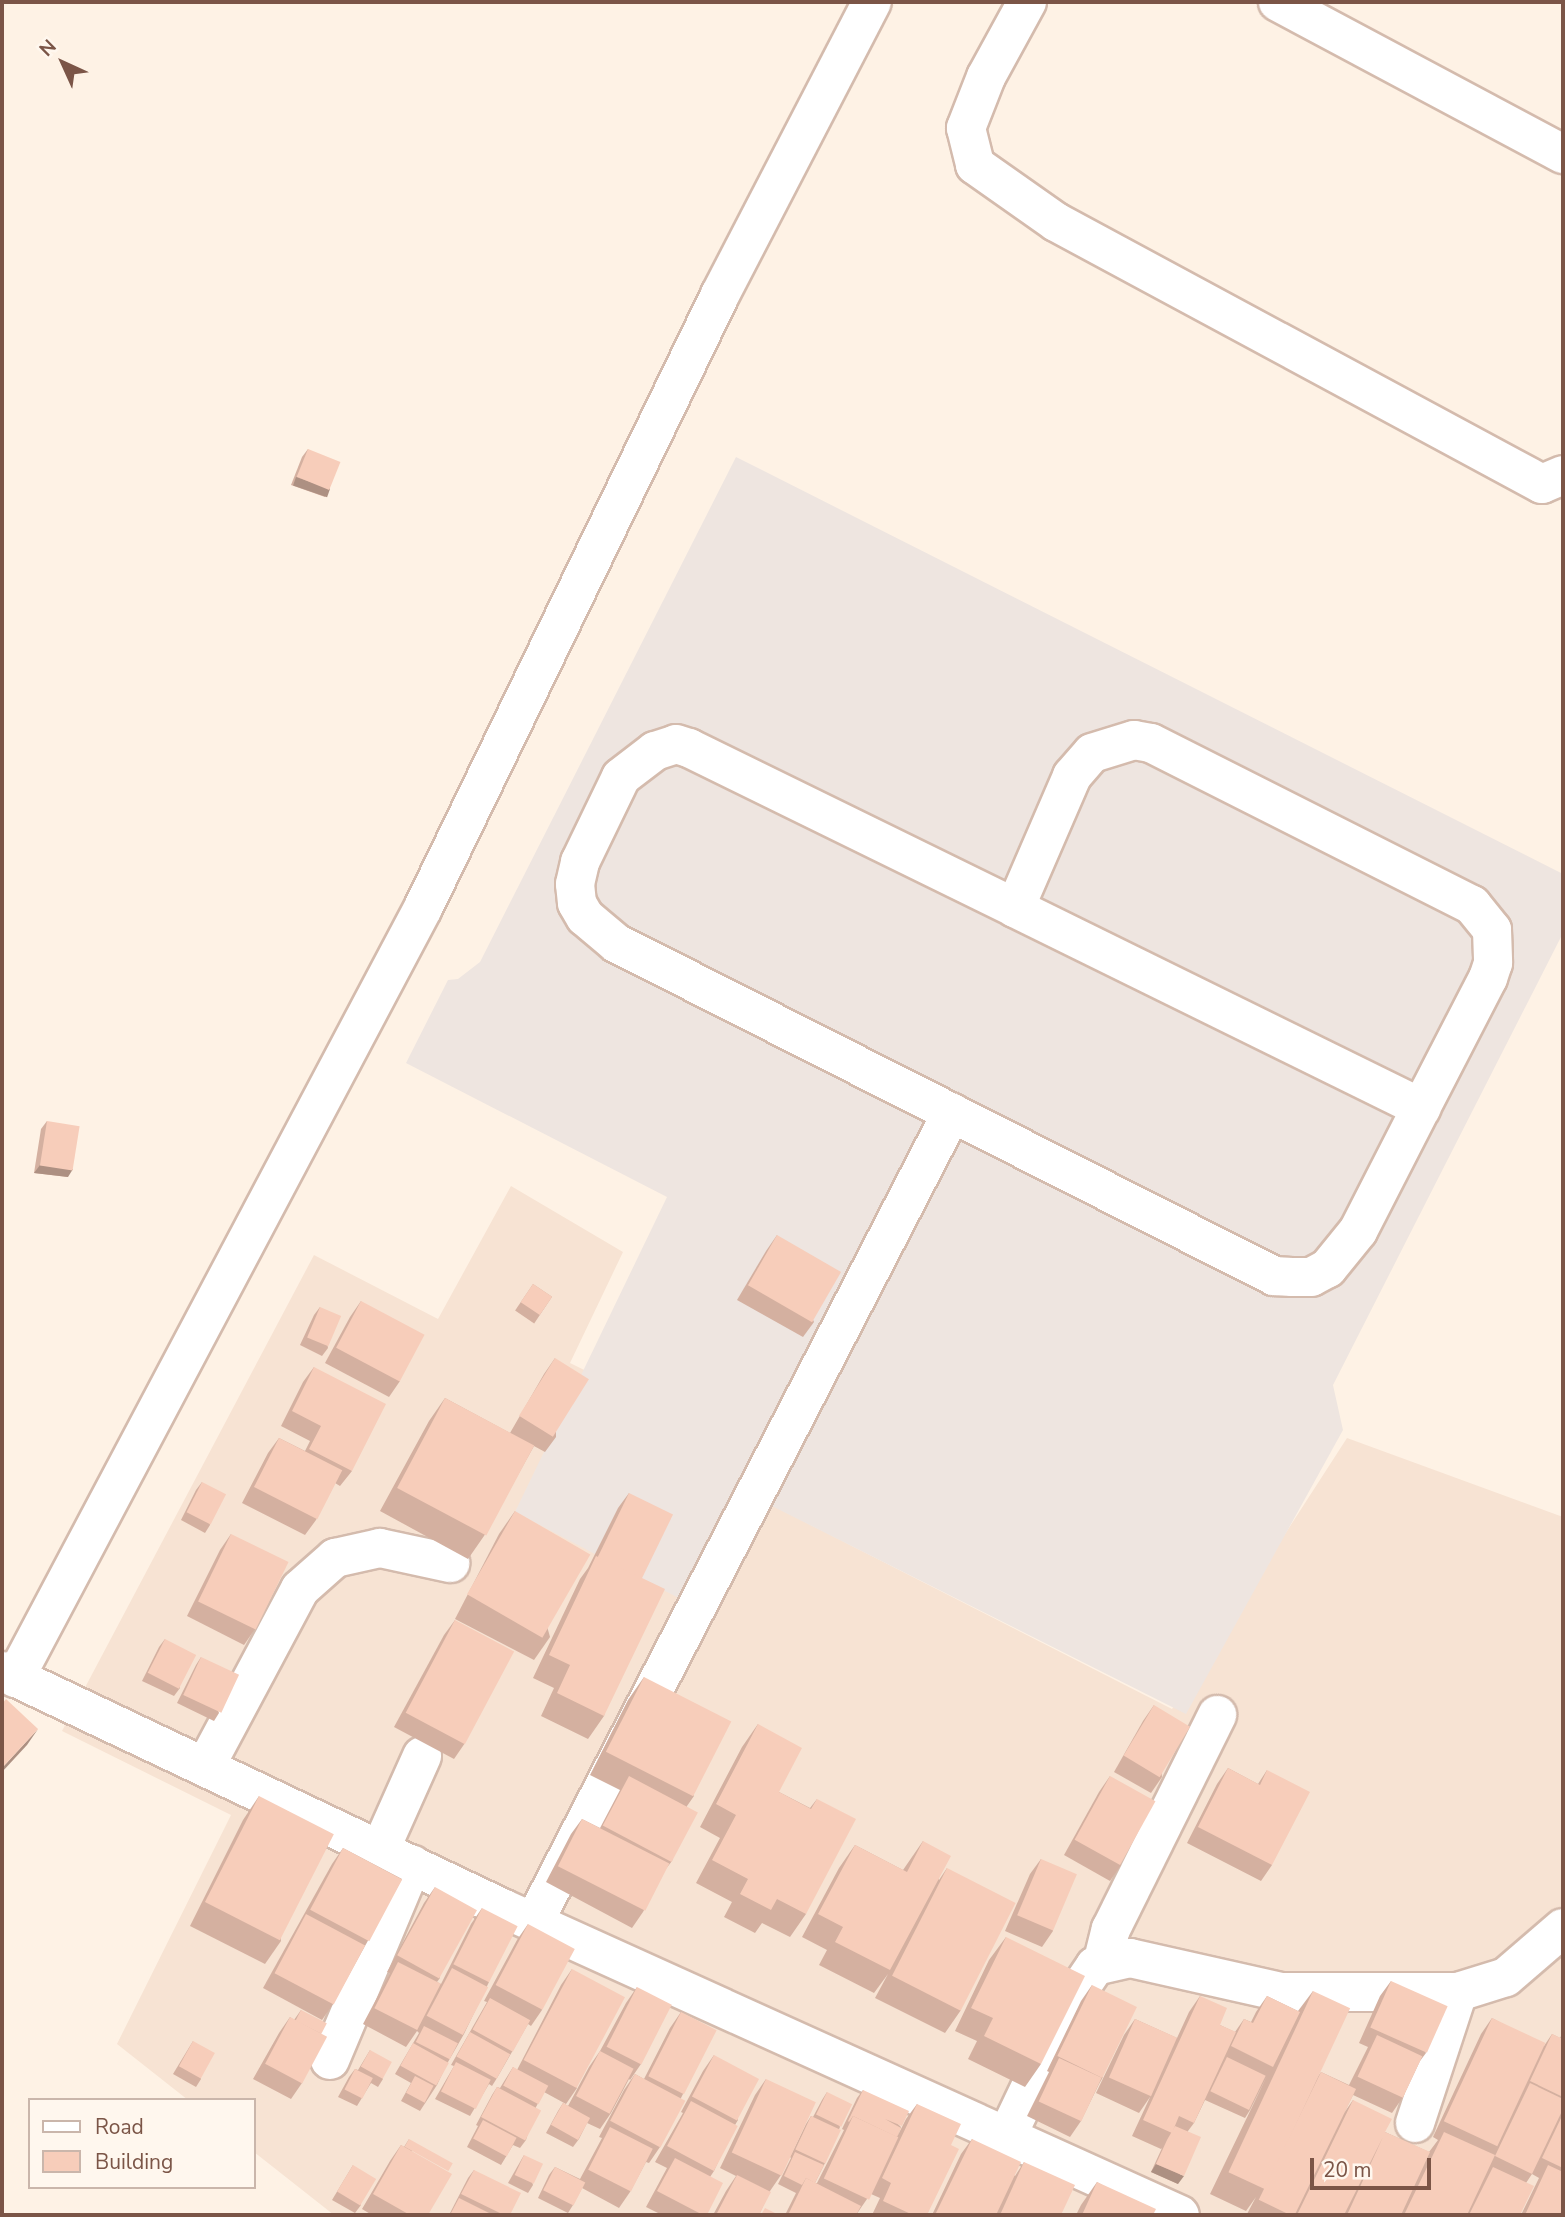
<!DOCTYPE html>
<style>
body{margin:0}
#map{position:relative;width:1565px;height:2217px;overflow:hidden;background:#fef2e5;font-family:"Nunito Sans",sans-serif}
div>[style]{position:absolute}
.residential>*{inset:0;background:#f7e3d3}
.industrial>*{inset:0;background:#eee5e0}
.roads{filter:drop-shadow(2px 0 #d4bbad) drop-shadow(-2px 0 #d4bbad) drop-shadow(0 2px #d4bbad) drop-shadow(0 -2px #d4bbad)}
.minor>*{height:38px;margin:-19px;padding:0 19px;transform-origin:19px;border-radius:19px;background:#fff}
.wall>*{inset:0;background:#d4b0a0;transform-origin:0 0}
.shaded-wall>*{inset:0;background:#ad9082;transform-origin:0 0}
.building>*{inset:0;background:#f7cdba;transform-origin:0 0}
span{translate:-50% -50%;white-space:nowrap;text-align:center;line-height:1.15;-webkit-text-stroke:5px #fff7ee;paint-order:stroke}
.frame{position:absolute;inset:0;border:4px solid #7b5547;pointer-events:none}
.legend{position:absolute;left:28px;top:2098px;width:228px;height:91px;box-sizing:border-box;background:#fff7ee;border:2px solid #cab6ab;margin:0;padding:9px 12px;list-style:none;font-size:21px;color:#7b5547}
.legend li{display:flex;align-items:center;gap:14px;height:35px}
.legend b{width:35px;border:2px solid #cab6ab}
.north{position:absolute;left:28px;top:28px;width:70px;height:70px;-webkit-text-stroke:5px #fff7ee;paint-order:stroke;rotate:315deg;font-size:19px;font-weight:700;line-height:28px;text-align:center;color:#7b5547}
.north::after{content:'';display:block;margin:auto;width:24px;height:32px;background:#7b5547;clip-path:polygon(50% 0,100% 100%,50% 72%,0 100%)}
.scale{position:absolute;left:1310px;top:2158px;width:121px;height:32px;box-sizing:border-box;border:4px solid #7b5547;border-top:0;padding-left:9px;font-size:21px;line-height:24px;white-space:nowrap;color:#7b5547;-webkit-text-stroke:5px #fff7ee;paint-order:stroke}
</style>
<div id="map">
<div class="residential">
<i style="clip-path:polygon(511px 1186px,623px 1252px,570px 1363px,633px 1394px,748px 1493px,1172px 1709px,1347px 1438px,1563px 1517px,1563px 2215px,334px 2215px,254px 2152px,254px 2100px,188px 2100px,117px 2044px,231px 1815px,62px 1731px,314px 1255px,438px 1319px)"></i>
</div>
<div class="industrial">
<i style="clip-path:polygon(736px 457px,1563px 874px,1563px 933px,1333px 1385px,1343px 1430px,1186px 1714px,748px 1494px,690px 1604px,515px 1512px,667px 1197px,406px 1063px,448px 980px,458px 979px,480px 962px)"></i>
</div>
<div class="roads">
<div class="minor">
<i style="left:1027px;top:2px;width:85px;rotate:118.7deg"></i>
<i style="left:986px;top:77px;width:55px;rotate:111.4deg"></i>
<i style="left:966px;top:128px;width:38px;rotate:76deg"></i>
<i style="left:975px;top:165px;width:99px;rotate:35.1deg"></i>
<i style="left:1056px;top:222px;width:552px;rotate:28.33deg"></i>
<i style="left:1542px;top:484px;width:23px;rotate:-23deg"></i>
<i style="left:1278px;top:2px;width:323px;rotate:28.1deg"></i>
<i style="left:1015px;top:908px;width:144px;rotate:-66.6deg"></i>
<i style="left:1072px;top:776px;width:30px;rotate:-49deg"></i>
<i style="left:1092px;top:753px;width:44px;rotate:-17.2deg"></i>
<i style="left:1134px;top:740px;width:17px;rotate:10deg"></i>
<i style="left:1151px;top:743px;width:360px;rotate:26.8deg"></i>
<i style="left:1472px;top:905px;width:32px;rotate:51deg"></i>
<i style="left:1492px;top:930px;width:33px;rotate:88deg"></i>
<i style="left:1493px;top:963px;width:16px;rotate:108deg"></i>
<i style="left:1488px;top:978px;width:146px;rotate:117.3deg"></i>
<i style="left:1421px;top:1108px;width:138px;rotate:117.1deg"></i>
<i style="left:1358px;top:1231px;width:48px;rotate:129deg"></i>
<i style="left:1328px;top:1268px;width:19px;rotate:152deg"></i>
<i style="left:1311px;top:1277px;width:19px;rotate:180deg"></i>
<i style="left:1292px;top:1277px;width:18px;rotate:-177deg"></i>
<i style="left:1274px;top:1276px;width:737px;rotate:-153.16deg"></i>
<i style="left:616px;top:943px;width:40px;rotate:-140deg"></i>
<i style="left:585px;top:917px;width:16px;rotate:-120deg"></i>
<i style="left:577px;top:903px;width:19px;rotate:-96deg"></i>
<i style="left:575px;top:884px;width:23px;rotate:-77deg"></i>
<i style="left:580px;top:862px;width:94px;rotate:-64.2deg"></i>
<i style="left:621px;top:777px;width:43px;rotate:-37.4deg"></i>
<i style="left:655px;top:751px;width:22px;rotate:-18deg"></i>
<i style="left:676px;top:744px;width:14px;rotate:17deg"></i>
<i style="left:689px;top:748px;width:363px;rotate:26.1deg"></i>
<i style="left:1015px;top:908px;width:453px;rotate:26.2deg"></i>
<i style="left:2px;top:1671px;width:553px;rotate:25.36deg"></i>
<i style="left:502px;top:1908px;width:744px;rotate:24.36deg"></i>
<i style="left:15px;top:1678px;width:871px;rotate:-62.08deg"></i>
<i style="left:423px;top:908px;width:681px;rotate:-64.15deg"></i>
<i style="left:720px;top:295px;width:330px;rotate:-62.6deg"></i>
<i style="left:205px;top:1767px;width:202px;rotate:-61.9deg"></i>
<i style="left:300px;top:1589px;width:47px;rotate:-41.5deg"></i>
<i style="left:335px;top:1558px;width:46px;rotate:-12.5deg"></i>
<i style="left:380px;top:1548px;width:72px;rotate:12.1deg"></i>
<i style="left:380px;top:1850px;width:103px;rotate:-65.9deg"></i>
<i style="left:534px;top:1922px;width:911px;rotate:-62.7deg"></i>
<i style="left:1102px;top:1964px;width:36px;rotate:-76deg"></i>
<i style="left:1111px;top:1929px;width:239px;rotate:-63.6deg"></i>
<i style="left:330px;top:2060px;width:212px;rotate:-67.2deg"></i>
<i style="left:1415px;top:2123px;width:138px;rotate:-71.8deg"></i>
<i style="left:1007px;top:2136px;width:151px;rotate:-64.5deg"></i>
<i style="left:1072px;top:2000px;width:41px;rotate:-55.9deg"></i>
<i style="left:1095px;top:1966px;width:36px;rotate:-13deg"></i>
<i style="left:1130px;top:1958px;width:155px;rotate:12.7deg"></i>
<i style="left:1281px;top:1992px;width:177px"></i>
<i style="left:1458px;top:1992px;width:50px;rotate:-17.4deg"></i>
<i style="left:1506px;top:1977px;width:75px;rotate:-40.7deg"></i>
</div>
</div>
<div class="wall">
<i style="clip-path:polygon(308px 449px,330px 489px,325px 497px,291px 485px,302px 457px)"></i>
<i style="clip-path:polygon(47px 1121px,68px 1177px,34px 1173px,41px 1129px)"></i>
<i style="clip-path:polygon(777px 1235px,814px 1322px,803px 1337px,737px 1300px,766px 1251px)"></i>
<i style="left:533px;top:1284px;width:23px;height:32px;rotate:34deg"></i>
<i style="clip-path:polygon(361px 1301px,400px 1381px,389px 1397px,325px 1363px,350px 1317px)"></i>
<i style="clip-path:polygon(320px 1307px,328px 1348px,322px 1356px,300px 1345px,314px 1315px)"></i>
<i style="clip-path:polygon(555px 1358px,556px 1437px,545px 1452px,534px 1446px,484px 1536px,468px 1559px,380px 1511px,429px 1421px,445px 1398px,510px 1433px,544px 1374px)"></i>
<i style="clip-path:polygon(314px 1367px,352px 1471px,340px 1486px,335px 1483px,316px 1520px,305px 1535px,242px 1503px,268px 1453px,279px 1438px,305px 1451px,310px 1441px,281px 1426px,303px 1382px)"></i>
<i style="clip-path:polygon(202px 1482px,210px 1525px,205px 1533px,181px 1520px,196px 1490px)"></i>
<i style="clip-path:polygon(629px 1493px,641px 1578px,604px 1716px,588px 1739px,541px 1716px,554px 1688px,533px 1678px,580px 1579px,588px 1568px,618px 1508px)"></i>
<i style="clip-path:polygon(515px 1511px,550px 1637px,534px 1660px,455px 1619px,499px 1534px)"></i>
<i style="clip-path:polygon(231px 1534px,255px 1629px,244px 1645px,187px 1616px,220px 1550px)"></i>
<i style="clip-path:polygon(455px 1620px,465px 1743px,454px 1759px,394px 1727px,444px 1635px)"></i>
<i style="clip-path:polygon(165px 1639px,180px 1688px,174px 1696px,142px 1681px,159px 1647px)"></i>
<i style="clip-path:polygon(201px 1657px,219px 1713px,214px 1721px,177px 1703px,196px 1665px)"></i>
<i style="clip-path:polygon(644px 1677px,694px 1796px,687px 1806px,672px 1861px,665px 1870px,643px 1912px,632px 1928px,546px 1882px,571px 1834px,582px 1819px,600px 1828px,620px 1790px,590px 1775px,628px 1700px)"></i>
<i style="clip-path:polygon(1154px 1705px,1162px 1777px,1151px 1793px,1114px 1772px,1143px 1721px)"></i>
<i style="clip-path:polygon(758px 1724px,779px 1792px,810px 1808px,817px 1799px,806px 1914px,790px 1937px,762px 1923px,755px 1933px,724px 1917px,732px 1902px,696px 1883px,720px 1838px,700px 1827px,742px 1747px)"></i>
<i style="clip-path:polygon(1228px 1768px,1258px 1784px,1267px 1770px,1272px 1865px,1261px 1881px,1187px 1843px,1217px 1784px)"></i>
<i style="clip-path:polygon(1110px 1776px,1121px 1865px,1110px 1881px,1064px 1855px,1099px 1792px)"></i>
<i style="clip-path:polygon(259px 1796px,281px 1941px,265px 1964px,190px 1926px,243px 1820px)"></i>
<i style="clip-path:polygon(923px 1841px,939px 1880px,947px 1868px,961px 2010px,945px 2033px,875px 1998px,888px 1974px,874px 1993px,819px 1965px,827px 1950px,802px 1937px,839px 1868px,855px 1845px,903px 1870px)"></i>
<i style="clip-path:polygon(343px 1848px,402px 1879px,333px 2004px,322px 2020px,263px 1988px,332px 1864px)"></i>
<i style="clip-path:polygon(1041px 1859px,1053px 1931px,1042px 1947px,1005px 1931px,1030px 1874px)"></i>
<i style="clip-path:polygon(435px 1887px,440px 1978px,437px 1982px,441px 1984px,471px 1924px,482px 1908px,489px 1982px,464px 2034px,448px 2062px,437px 2085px,420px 2111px,401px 2101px,411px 2083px,395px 2074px,419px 2033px,417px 2031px,428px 2009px,417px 2031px,406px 2047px,363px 2024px,390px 1973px,387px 1972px,424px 1903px)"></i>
<i style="clip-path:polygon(528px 1924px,542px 2010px,531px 2026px,528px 2024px,497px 2078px,492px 2086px,489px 2084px,470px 2116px,435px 2099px,454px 2066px,451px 2065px,487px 2002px,484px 2001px,517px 1940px)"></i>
<i style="clip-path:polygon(1006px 1937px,1041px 2064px,1025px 2087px,968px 2059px,977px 2041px,955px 2031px,989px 1960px)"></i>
<i style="clip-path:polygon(572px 1969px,577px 2088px,566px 2104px,544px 2092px,536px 2107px,526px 2140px,520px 2148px,513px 2145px,501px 2165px,467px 2147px,478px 2126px,476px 2125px,492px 2095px,497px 2087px,500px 2088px,513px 2067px,517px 2070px,561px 1985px)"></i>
<i style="clip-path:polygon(1391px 1981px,1426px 2053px,1420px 2061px,1403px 2097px,1392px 2113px,1353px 2095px,1344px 2113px,1353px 2100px,1385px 2132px,1429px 2152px,1438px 2140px,1433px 2137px,1481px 2034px,1492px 2018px,1544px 2046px,1552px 2034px,1560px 2038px,1563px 2032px,1563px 2215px,1521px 2215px,1539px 2178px,1532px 2174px,1526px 2183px,1520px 2215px,1249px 2215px,1247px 2214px,1256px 2197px,1246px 2211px,1210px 2194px,1267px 2076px,1250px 2110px,1245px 2118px,1205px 2100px,1194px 2123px,1188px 2131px,1178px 2184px,1151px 2172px,1162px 2148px,1161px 2149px,1132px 2136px,1158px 2080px,1150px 2097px,1139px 2113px,1096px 2093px,1124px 2035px,1135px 2019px,1177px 2038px,1189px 2012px,1200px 1996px,1220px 2025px,1235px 2032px,1244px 2019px,1251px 2022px,1256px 2012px,1267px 1996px,1298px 2011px,1313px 1991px,1315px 2080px,1321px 2072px,1349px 2085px,1368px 2047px,1359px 2043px,1380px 1996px)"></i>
<i style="clip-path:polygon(1092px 1985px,1103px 2077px,1099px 2084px,1081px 2121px,1070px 2137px,1027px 2116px,1049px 2072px,1047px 2071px,1081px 2001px)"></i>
<i style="clip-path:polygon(637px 1987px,641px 2064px,630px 2080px,629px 2079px,611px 2113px,600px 2129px,587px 2123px,579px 2139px,573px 2147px,546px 2133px,558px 2111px,563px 2103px,568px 2106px,589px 2067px,600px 2051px,626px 2003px)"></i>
<i style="clip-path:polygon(301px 2010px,321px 2034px,302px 2083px,291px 2099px,253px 2079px,279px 2033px,290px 2017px,294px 2020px)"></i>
<i style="clip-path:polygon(681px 2012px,683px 2094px,681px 2098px,660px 2147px,649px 2163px,646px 2162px,630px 2192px,619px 2208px,582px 2188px,573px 2205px,568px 2213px,538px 2198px,549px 2175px,555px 2167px,580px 2179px,602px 2138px,599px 2137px,624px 2090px,635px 2074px,644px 2079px,670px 2028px)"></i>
<i style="clip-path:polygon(193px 2041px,201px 2079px,196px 2087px,173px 2074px)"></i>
<i style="clip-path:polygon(370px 2050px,383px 2079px,378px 2087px,371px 2083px,357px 2106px,338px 2097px,349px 2077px,355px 2069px,358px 2070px)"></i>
<i style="clip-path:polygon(714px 2055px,738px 2120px,735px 2125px,714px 2171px,710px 2177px,707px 2215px,662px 2215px,646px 2207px,667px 2168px,655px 2162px,683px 2113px,681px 2112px,703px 2071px)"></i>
<i style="clip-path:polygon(766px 2079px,781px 2175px,770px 2191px,759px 2215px,713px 2215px,726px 2191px,736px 2176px,720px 2168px,755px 2095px)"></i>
<i style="clip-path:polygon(863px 2090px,901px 2127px,897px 2137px,906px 2119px,917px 2104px,951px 2145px,927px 2215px,872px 2215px,880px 2198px,871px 2194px,897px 2138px,867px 2199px,856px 2215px,785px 2215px,796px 2193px,778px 2184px,791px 2158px,790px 2157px,806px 2124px,811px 2116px,813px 2117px,822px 2100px,827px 2092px,840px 2127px,825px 2163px,815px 2183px,817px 2183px,844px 2130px,842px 2129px,857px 2098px)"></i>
<i style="clip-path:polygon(409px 2139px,428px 2215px,372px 2215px,362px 2209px,390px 2161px,401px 2145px,404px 2147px)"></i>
<i style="clip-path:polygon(972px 2139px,1015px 2176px,1024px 2162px,1061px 2215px,932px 2215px,961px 2154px)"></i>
<i style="clip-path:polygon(524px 2155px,533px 2185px,528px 2193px,508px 2183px)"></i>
<i style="clip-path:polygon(353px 2165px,361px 2205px,355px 2213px,332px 2200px)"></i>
<i style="clip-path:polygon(474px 2170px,510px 2215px,449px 2215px,468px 2178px)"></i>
<i style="clip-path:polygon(1097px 2182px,1153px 2215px,1076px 2215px,1081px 2205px)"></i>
</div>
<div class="shaded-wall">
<i style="left:296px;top:477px;width:36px;height:9px;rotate:19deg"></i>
<i style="clip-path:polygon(40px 1165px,73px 1169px,68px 1177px,34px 1173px)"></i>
<i style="clip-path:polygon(38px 1729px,27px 1745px,2px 1772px,2px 1768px)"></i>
<i style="clip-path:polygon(1156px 2164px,1184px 2176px,1178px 2184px,1151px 2172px)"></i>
</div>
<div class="building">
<i style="left:308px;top:449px;width:35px;height:30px;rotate:22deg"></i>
<i style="left:47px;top:1121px;width:33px;height:45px;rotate:9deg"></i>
<i style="left:777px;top:1235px;width:74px;height:58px;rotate:30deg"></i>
<i style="left:533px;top:1284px;width:23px;height:22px;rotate:34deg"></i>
<i style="left:361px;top:1301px;width:72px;height:53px;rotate:28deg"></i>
<i style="left:320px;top:1307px;width:23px;height:33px;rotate:23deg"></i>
<i style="left:555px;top:1358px;width:40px;height:68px;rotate:32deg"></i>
<i style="clip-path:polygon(314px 1367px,386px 1404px,352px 1471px,309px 1449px,321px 1426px,292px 1411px)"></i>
<i style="left:445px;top:1398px;width:101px;height:102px;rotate:28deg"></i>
<i style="left:279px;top:1438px;width:71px;height:55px;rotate:27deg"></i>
<i style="left:202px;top:1482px;width:27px;height:34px;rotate:27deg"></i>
<i style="left:629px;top:1493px;width:49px;height:72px;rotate:26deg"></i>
<i style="left:515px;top:1511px;width:87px;height:96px;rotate:30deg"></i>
<i style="left:231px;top:1534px;width:64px;height:75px;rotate:26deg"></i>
<i style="clip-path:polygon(596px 1556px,665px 1589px,604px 1716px,557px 1693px,570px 1665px,549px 1655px)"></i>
<i style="left:455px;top:1620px;width:67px;height:105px;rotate:28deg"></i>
<i style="left:165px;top:1639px;width:35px;height:38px;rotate:27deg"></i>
<i style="left:201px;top:1657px;width:42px;height:42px;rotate:25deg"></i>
<i style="left:644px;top:1677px;width:98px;height:84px;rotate:27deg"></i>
<i style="clip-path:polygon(6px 1699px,38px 1729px,2px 1768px,2px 1704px)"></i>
<i style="left:1154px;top:1705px;width:42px;height:59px;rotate:31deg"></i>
<i style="clip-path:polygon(758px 1724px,802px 1748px,779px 1792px,811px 1809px,817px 1799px,856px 1819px,806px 1914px,777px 1899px,771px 1910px,740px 1894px,748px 1879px,712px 1860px,736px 1815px,716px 1804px)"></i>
<i style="clip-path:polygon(1228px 1768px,1260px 1785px,1267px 1770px,1310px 1792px,1272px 1865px,1198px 1827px)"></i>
<i style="left:629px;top:1776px;width:78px;height:56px;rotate:28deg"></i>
<i style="left:1110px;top:1776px;width:52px;height:73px;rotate:29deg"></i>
<i style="left:259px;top:1796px;width:84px;height:119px;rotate:27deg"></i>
<i style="left:582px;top:1819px;width:98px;height:53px;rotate:27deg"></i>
<i style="clip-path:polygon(923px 1841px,951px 1856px,890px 1970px,835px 1942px,843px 1927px,818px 1914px,855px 1845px,907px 1872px)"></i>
<i style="left:343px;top:1848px;width:67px;height:70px;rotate:28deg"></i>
<i style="left:1041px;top:1859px;width:39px;height:61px;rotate:23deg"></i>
<i style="left:947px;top:1868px;width:77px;height:121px;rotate:27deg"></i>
<i style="left:435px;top:1887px;width:48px;height:78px;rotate:29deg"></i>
<i style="left:482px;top:1908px;width:40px;height:63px;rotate:27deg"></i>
<i style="left:306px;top:1914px;width:67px;height:67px;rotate:28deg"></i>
<i style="left:528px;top:1924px;width:53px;height:69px;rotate:28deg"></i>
<i style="clip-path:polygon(1006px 1937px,1085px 1976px,1041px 2064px,984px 2036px,993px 2018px,971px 2008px)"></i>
<i style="left:398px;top:1962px;width:48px;height:52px;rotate:27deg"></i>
<i style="left:452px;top:1968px;width:41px;height:54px;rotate:28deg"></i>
<i style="left:572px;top:1969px;width:60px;height:103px;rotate:28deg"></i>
<i style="left:1391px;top:1981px;width:62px;height:51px;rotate:24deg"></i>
<i style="left:1092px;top:1985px;width:50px;height:79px;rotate:26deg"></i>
<i style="left:637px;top:1987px;width:39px;height:67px;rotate:27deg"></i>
<i style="left:1313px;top:1991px;width:41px;height:200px;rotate:25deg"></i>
<i style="clip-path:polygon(1200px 1996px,1227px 2008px,1220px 2025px,1236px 2032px,1194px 2123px,1179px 2116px,1172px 2133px,1143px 2120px)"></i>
<i style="clip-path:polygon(1267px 1996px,1300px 2012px,1273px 2067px,1231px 2046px,1244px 2019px,1253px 2023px)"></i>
<i style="left:490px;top:1998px;width:46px;height:36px;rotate:29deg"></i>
<i style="left:301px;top:2010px;width:29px;height:12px;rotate:27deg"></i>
<i style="left:681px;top:2012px;width:40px;height:72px;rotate:27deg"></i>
<i style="left:290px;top:2017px;width:42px;height:53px;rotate:28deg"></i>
<i style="left:1492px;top:2018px;width:59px;height:114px;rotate:25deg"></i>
<i style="left:1135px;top:2019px;width:46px;height:64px;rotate:24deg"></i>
<i style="left:424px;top:2026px;width:38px;height:18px;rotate:27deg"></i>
<i style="left:470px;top:2032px;width:46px;height:28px;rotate:29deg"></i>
<i style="clip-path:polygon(1552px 2034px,1563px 2039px,1563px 2097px,1530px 2081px)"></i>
<i style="left:1377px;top:2035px;width:50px;height:46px;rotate:25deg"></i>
<i style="left:193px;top:2041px;width:25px;height:29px;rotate:29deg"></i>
<i style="left:413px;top:2043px;width:41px;height:26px;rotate:29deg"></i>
<i style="left:370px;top:2050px;width:25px;height:19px;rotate:29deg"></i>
<i style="left:600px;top:2051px;width:38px;height:51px;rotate:28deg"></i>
<i style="left:714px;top:2055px;width:51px;height:47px;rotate:28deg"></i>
<i style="left:1227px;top:2057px;width:43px;height:38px;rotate:26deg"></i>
<i style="left:1059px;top:2058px;width:47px;height:48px;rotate:25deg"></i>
<i style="left:456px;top:2062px;width:39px;height:33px;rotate:27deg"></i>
<i style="left:513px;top:2067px;width:40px;height:21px;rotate:28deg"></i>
<i style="left:355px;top:2069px;width:20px;height:23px;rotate:27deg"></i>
<i style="left:1321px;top:2072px;width:39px;height:142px;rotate:26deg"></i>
<i style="left:635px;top:2074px;width:57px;height:53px;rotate:28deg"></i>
<i style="left:415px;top:2076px;width:21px;height:19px;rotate:28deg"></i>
<i style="left:766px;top:2079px;width:55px;height:81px;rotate:25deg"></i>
<i style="clip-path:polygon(1530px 2083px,1563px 2099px,1563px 2109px,1532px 2174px,1495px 2156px)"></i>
<i style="left:497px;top:2087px;width:50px;height:34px;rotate:28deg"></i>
<i style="clip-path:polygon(863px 2090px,909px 2111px,902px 2126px,885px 2119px,901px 2128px,897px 2137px,853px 2116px,849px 2122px,848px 2121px)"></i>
<i style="left:827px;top:2092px;width:28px;height:25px;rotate:26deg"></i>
<i style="clip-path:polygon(1353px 2100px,1392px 2119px,1385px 2132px,1430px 2152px,1401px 2215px,1347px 2215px,1383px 2137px,1344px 2215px,1297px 2215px)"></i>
<i style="left:691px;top:2101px;width:53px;height:51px;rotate:28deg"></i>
<i style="left:563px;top:2103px;width:31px;height:25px;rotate:29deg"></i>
<i style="clip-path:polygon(917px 2104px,961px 2124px,951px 2145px,959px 2149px,927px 2215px,913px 2215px,883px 2201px,891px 2183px,882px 2178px)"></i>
<i style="clip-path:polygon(1563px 2114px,1563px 2168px,1542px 2158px)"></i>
<i style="left:811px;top:2116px;width:33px;height:37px;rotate:25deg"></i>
<i style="left:853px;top:2116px;width:50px;height:69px;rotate:25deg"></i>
<i style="left:483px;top:2120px;width:38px;height:21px;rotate:28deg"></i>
<i style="clip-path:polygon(1175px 2126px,1201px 2137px,1184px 2176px,1156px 2164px,1167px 2140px)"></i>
<i style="left:610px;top:2127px;width:48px;height:48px;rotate:27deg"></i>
<i style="clip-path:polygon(1444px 2132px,1495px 2155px,1467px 2215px,1404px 2215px)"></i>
<i style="left:409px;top:2139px;width:50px;height:9px;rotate:29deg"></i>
<i style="clip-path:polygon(972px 2139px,1021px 2162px,996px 2215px,935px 2215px)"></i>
<i style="clip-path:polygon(401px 2145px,452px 2174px,428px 2215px,410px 2215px,373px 2194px)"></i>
<i style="clip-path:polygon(795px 2152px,824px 2165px,815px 2183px,806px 2178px,802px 2185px,784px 2176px)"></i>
<i style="left:524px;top:2155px;width:21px;height:22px;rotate:25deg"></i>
<i style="clip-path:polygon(675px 2158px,723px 2183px,707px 2215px,703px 2215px,657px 2191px)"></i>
<i style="clip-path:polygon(1024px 2162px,1075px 2185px,1061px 2215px,1000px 2215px)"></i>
<i style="left:353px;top:2165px;width:27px;height:31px;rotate:31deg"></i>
<i style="clip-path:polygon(1548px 2165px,1563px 2172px,1563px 2210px,1562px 2209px,1560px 2215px,1525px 2215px)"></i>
<i style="left:555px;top:2167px;width:34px;height:26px;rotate:27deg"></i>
<i style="clip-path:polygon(1493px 2167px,1534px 2186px,1520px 2215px,1469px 2215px)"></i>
<i style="clip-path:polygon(474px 2170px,521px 2193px,510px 2215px,504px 2215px,461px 2194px)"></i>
<i style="clip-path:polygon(737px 2175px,771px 2192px,759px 2215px,716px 2215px)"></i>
<i style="clip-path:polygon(806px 2178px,861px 2206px,856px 2215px,788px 2215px)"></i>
<i style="clip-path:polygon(1097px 2182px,1156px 2209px,1153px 2215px,1082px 2215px)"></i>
<i style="clip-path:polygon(459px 2198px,493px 2215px,450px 2215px)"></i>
<i style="clip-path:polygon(765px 2208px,779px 2215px,761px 2215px)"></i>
</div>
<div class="frame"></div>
<ul class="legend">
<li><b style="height:9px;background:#fff"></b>Road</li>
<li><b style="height:19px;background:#f7cdba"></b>Building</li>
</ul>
<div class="north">N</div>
<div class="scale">20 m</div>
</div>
